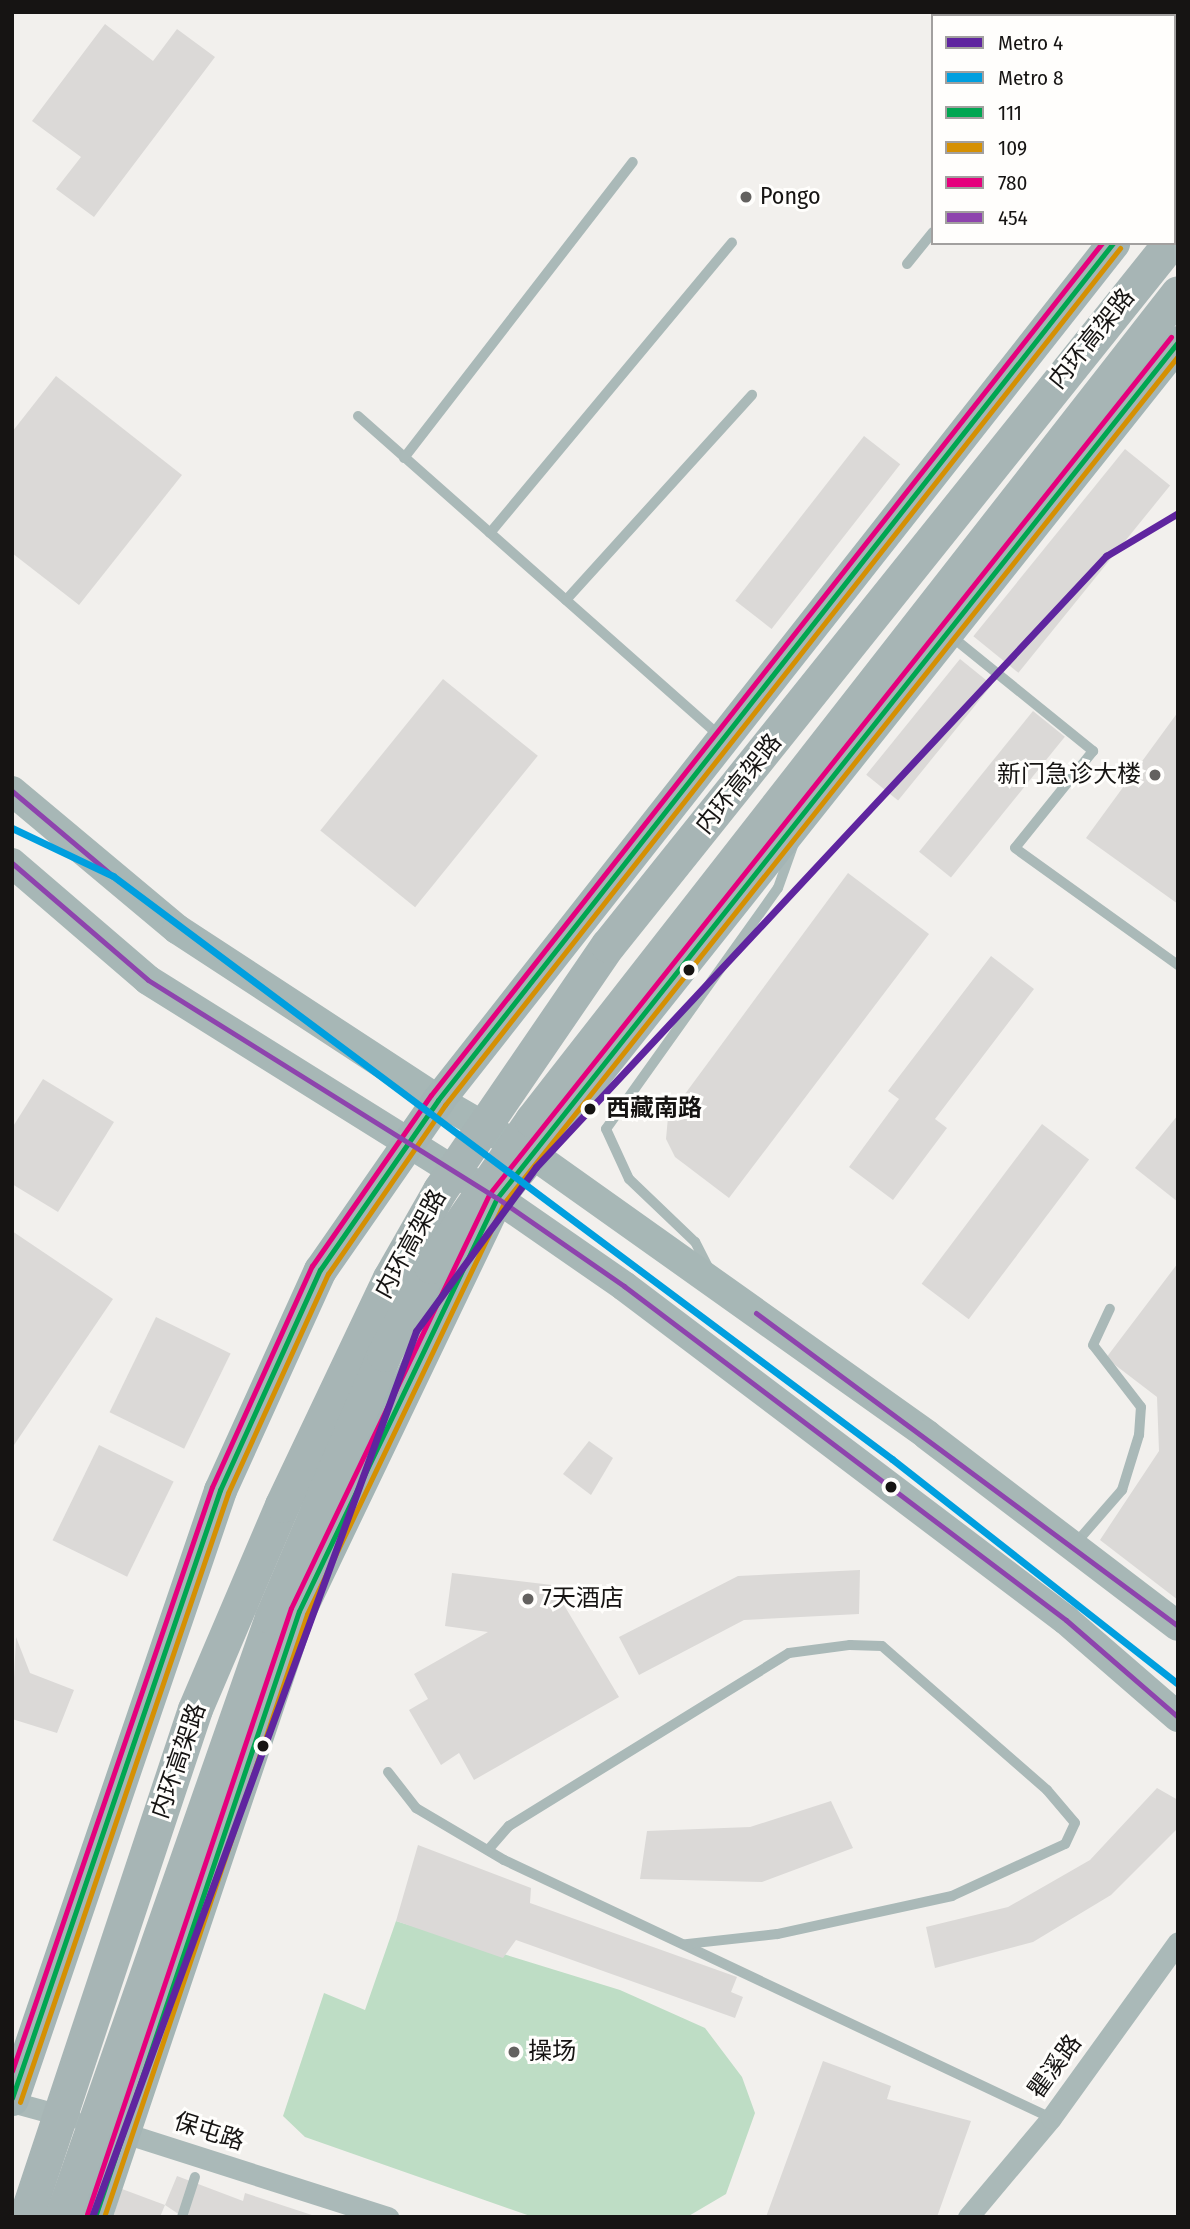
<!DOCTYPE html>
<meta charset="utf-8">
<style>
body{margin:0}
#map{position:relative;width:1190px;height:2229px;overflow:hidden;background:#f2f0ed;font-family:"Fira Sans Condensed","Noto Sans SC",sans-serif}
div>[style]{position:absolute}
.green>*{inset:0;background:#beddc5}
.building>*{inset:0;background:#dbd9d7;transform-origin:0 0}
.service>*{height:10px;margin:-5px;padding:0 5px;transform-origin:5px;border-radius:5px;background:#aab9b8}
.minor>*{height:21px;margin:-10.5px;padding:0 10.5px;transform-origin:10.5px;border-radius:10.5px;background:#aab9b8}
.secondary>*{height:30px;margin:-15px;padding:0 15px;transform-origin:15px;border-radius:15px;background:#a7b7b6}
.primary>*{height:33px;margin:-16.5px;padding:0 16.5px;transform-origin:16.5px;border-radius:16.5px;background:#a4b5b5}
.trunk-bridge>*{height:35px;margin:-17.5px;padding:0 17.5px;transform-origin:17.5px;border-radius:17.5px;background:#a7b5b5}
.bus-1>*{height:5px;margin:-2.5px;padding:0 2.5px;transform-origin:2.5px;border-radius:2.5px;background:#00a651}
.bus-2>*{height:5px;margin:-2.5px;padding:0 2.5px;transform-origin:2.5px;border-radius:2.5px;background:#d59003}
.bus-3>*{height:5px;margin:-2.5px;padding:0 2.5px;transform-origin:2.5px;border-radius:2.5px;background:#e5007d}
.bus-4>*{height:5px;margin:-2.5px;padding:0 2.5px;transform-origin:2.5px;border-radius:2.5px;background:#8e44ad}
.metro-1>*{height:7px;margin:-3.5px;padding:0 3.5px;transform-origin:3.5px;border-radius:3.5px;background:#5f259f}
.metro-2>*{height:7px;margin:-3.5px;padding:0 3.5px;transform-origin:3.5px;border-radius:3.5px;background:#009fdf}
.dots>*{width:19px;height:19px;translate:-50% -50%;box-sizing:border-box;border:4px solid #fffefc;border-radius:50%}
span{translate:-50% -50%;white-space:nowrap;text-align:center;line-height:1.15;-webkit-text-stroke:6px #fffefc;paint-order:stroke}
.poi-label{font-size:24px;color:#161413}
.left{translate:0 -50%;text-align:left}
.right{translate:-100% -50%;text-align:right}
.street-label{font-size:24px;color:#161413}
.stop-label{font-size:24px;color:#161413;font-weight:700}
.frame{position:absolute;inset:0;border:14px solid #161413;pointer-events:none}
.legend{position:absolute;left:931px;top:14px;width:245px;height:231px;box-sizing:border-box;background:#fffefc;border:2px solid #a2a09f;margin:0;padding:9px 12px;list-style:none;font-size:21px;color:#161413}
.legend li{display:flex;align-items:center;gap:14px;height:35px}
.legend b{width:35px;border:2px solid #a2a09f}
</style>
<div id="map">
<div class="green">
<i style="clip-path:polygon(396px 1921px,620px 1990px,705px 2028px,742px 2077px,755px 2113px,726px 2194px,687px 2217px,533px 2217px,305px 2137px,283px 2116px,324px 1993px,365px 2010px)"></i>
</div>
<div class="building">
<i style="clip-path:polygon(105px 24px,153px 61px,177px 29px,215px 57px,94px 217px,56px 189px,81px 157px,32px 121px)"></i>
<i style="clip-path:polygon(56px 376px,182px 475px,79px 605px,12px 553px,12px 432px)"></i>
<i style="left:864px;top:436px;width:46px;height:209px;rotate:38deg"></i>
<i style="left:1125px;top:449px;width:58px;height:241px;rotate:39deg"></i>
<i style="left:960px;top:659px;width:41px;height:149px;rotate:39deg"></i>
<i style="left:443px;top:679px;width:122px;height:195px;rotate:39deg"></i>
<i style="left:1033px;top:711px;width:41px;height:181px;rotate:39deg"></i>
<i style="clip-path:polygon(1178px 712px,1178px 904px,1086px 838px)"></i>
<i style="clip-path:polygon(848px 873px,929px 934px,729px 1198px,675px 1157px,666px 1139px,668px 1117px)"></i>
<i style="clip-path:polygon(991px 956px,1034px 989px,935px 1119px,947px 1128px,893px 1200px,849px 1167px,899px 1099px,888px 1091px)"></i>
<i style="clip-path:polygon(43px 1079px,114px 1122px,58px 1212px,12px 1184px,12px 1128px)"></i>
<i style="clip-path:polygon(1178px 1115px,1178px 1202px,1135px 1168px)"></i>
<i style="left:1042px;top:1124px;width:59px;height:200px;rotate:37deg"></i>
<i style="clip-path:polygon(12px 1231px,113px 1299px,12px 1448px)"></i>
<i style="clip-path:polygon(1178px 1263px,1178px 1600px,1100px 1540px,1159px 1451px,1157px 1397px,1106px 1358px)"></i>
<i style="left:156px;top:1317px;width:83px;height:106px;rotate:26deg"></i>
<i style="clip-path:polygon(589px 1441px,613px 1458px,591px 1495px,563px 1474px)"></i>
<i style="left:99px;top:1445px;width:83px;height:106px;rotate:26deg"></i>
<i style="clip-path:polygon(860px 1570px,859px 1614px,744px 1620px,639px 1675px,619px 1637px,738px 1576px)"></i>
<i style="clip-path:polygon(452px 1573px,552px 1585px,619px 1697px,474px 1780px,459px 1753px,441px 1765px,409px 1710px,428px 1699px,414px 1674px,488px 1632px,445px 1626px)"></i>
<i style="clip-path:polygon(16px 1637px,30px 1673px,74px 1690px,57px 1733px,12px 1719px)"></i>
<i style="clip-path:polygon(1157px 1788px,1178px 1800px,1178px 1828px,1111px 1895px,1033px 1942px,935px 1968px,926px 1927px,1008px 1907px,1090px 1860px)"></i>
<i style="clip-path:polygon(831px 1801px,853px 1848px,762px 1882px,640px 1879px,647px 1831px,750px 1827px)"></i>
<i style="clip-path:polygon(418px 1845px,531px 1888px,530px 1903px,737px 1977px,731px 1992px,743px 1997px,735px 2018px,516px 1940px,503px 1958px,396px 1921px)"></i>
<i style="clip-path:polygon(823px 2061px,891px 2086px,887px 2099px,971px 2121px,937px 2217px,766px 2217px)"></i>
<i style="clip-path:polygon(177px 2176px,243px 2201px,245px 2193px,318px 2217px,183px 2217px,165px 2205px)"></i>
<i style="clip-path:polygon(122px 2189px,165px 2205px,160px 2217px,113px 2217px)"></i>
</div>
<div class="service">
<i style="left:1076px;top:16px;width:4px;rotate:-63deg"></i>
<i style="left:1155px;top:16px;width:5px;rotate:-53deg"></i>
<i style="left:1174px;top:106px;width:5px;rotate:37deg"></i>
<i style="left:907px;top:264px;width:41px;rotate:-50.9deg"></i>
<i style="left:358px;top:416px;width:483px;rotate:41.5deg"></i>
<i style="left:404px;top:458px;width:374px;rotate:-52.3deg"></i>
<i style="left:490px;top:533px;width:378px;rotate:-50.2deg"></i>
<i style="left:566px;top:600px;width:277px;rotate:-47.8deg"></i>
<i style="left:951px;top:636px;width:183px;rotate:39deg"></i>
<i style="left:1093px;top:751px;width:124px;rotate:128.8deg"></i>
<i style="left:1015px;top:848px;width:201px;rotate:35.7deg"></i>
<i style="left:711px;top:1273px;width:35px;rotate:-117deg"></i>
<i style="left:695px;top:1242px;width:91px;rotate:-136.3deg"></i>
<i style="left:629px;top:1179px;width:55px;rotate:-114.7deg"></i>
<i style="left:606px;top:1129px;width:296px;rotate:-54.5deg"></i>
<i style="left:778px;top:888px;width:48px;rotate:-70.4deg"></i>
<i style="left:1075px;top:1544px;width:72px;rotate:-49deg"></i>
<i style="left:1122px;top:1490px;width:58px;rotate:-72.8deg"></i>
<i style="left:1139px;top:1435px;width:28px;rotate:-86deg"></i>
<i style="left:1141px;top:1407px;width:78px;rotate:-127.7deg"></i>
<i style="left:1093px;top:1345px;width:40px;rotate:-65deg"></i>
<i style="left:388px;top:1772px;width:46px;rotate:52.1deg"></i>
<i style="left:416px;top:1808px;width:102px;rotate:30.6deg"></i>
<i style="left:504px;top:1860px;width:605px;rotate:25.25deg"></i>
<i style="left:488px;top:1850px;width:32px;rotate:-49deg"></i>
<i style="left:509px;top:1826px;width:329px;rotate:-31.7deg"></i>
<i style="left:789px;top:1653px;width:62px;rotate:-7.5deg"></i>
<i style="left:850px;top:1645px;width:32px;rotate:2deg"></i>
<i style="left:882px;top:1646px;width:219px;rotate:41.1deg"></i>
<i style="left:1047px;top:1790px;width:43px;rotate:49.7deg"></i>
<i style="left:1075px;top:1823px;width:23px;rotate:115deg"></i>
<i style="left:1065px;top:1844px;width:124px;rotate:155.3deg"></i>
<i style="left:952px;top:1896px;width:179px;rotate:167.7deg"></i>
<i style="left:777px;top:1934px;width:92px;rotate:173.7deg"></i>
<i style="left:182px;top:2217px;width:42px;rotate:-72deg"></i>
</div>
<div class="minor">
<i style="left:12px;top:2102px;width:61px;rotate:15.2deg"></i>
<i style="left:112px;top:2129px;width:290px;rotate:17.7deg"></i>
<i style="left:968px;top:2217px;width:129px;rotate:-50deg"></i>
<i style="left:1051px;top:2118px;width:217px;rotate:-54.2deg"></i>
</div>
<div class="secondary">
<i style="left:12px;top:791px;width:215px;rotate:39.9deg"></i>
<i style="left:177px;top:929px;width:312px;rotate:33.2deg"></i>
<i style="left:438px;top:1100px;width:112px;rotate:30deg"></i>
<i style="left:535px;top:1156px;width:481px;rotate:35.4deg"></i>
<i style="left:927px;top:1435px;width:315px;rotate:37.3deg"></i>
<i style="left:12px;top:863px;width:179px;rotate:40.7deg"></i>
<i style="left:148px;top:980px;width:411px;rotate:32deg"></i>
<i style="left:497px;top:1198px;width:155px;rotate:34.7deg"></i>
<i style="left:624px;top:1286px;width:554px;rotate:37.08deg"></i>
<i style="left:1066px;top:1620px;width:148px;rotate:40.9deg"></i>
</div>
<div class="primary">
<i style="left:1174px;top:167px;width:6px;rotate:-45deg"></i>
<i style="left:12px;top:2099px;width:644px;rotate:-71.14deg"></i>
<i style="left:220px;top:1490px;width:242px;rotate:-65.6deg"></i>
<i style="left:320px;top:1270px;width:207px;rotate:-55.2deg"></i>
<i style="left:438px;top:1100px;width:1091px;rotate:-51.77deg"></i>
<i style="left:95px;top:2217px;width:639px;rotate:-71.4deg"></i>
<i style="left:299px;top:1611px;width:458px;rotate:-64.4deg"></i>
<i style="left:497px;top:1198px;width:1094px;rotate:-51.5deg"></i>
</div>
<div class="trunk-bridge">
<i style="left:26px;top:2217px;width:535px;rotate:-71.6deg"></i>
<i style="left:195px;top:1709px;width:222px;rotate:-66.9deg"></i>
<i style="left:282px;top:1505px;width:251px;rotate:-64.6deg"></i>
<i style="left:390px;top:1278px;width:101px;rotate:-60.4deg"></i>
<i style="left:440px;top:1190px;width:297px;rotate:-55.6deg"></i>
<i style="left:608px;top:945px;width:899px;rotate:-51.32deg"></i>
<i style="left:62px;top:2217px;width:636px;rotate:-70.71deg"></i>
<i style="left:272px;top:1617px;width:286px;rotate:-66.9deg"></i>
<i style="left:384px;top:1354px;width:100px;rotate:-61.9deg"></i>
<i style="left:431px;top:1266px;width:178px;rotate:-55.3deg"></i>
<i style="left:532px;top:1120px;width:1049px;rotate:-52.01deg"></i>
</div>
<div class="bus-1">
<i style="left:12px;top:2098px;width:643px;rotate:-71.11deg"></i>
<i style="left:220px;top:1490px;width:242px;rotate:-65.6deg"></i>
<i style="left:320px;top:1270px;width:207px;rotate:-55.2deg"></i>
<i style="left:438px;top:1100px;width:1091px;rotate:-51.77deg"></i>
<i style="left:95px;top:2217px;width:639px;rotate:-71.4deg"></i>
<i style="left:299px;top:1611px;width:458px;rotate:-64.4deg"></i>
<i style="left:497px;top:1198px;width:1094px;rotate:-51.5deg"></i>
</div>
<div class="bus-2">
<i style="left:20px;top:2102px;width:644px;rotate:-71.14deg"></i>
<i style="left:228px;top:1493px;width:241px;rotate:-65.5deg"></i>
<i style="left:328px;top:1274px;width:206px;rotate:-55.3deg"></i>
<i style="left:445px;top:1105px;width:1091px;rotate:-51.77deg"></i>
<i style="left:104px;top:2217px;width:636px;rotate:-71.39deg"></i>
<i style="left:307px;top:1614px;width:456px;rotate:-64.4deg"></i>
<i style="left:504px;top:1203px;width:1082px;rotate:-51.49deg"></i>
</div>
<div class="bus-3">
<i style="left:12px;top:2071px;width:617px;rotate:-71.1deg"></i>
<i style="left:212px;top:1487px;width:243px;rotate:-65.7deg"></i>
<i style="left:312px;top:1266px;width:208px;rotate:-55.2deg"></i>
<i style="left:431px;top:1095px;width:1085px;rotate:-51.78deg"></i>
<i style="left:87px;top:2214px;width:639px;rotate:-71.4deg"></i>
<i style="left:291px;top:1608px;width:460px;rotate:-64.4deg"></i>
<i style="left:490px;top:1193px;width:1094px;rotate:-51.5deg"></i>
</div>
<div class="bus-4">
<i style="left:12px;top:791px;width:140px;rotate:40.1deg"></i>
<i style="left:12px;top:863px;width:179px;rotate:40.7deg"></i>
<i style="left:148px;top:980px;width:411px;rotate:32deg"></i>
<i style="left:497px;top:1198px;width:155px;rotate:34.7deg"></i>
<i style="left:624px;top:1286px;width:554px;rotate:37.08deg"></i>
<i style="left:1066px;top:1620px;width:148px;rotate:40.9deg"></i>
<i style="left:756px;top:1313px;width:525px;rotate:36.56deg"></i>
</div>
<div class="metro-1">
<i style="left:92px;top:2217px;width:943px;rotate:-69.91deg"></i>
<i style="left:416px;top:1331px;width:203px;rotate:-53.8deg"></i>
<i style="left:536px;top:1167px;width:836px;rotate:-46.99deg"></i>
<i style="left:1106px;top:556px;width:84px;rotate:-30.8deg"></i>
</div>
<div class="metro-2">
<i style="left:12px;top:828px;width:112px;rotate:25.4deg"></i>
<i style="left:113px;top:876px;width:973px;rotate:36.81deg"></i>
<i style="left:892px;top:1459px;width:364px;rotate:38.2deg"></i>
</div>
<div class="dots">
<i style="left:746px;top:197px;background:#63615f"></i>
<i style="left:1155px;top:775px;background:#63615f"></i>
<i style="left:689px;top:970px;background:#161413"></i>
<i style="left:590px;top:1109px;background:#161413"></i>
<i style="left:891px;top:1487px;background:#161413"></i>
<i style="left:528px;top:1599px;background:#63615f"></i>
<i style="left:263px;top:1746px;background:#161413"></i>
<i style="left:514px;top:2052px;background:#63615f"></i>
</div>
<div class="poi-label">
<span class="left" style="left:760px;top:197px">Pongo</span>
<span class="right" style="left:1141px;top:775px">新门急诊大楼</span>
<span class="left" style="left:542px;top:1599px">7天酒店</span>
<span class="left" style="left:528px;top:2052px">操场</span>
</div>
<div class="street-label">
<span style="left:1092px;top:339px;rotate:-51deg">内环高架路</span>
<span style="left:739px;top:784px;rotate:-51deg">内环高架路</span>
<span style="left:411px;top:1244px;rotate:-61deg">内环高架路</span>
<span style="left:179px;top:1761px;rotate:-71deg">内环高架路</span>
<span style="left:1055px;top:2067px;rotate:-54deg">瞿溪路</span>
<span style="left:209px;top:2132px;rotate:18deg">保屯路</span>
</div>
<div class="stop-label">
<span class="left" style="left:606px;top:1109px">西藏南路</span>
</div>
<div class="frame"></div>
<ul class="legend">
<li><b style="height:9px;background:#5f259f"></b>Metro 4</li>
<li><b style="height:9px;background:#009fdf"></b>Metro 8</li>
<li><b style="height:9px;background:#00a651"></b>111</li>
<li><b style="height:9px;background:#d59003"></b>109</li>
<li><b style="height:9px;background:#e5007d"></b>780</li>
<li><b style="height:9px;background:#8e44ad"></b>454</li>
</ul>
</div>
